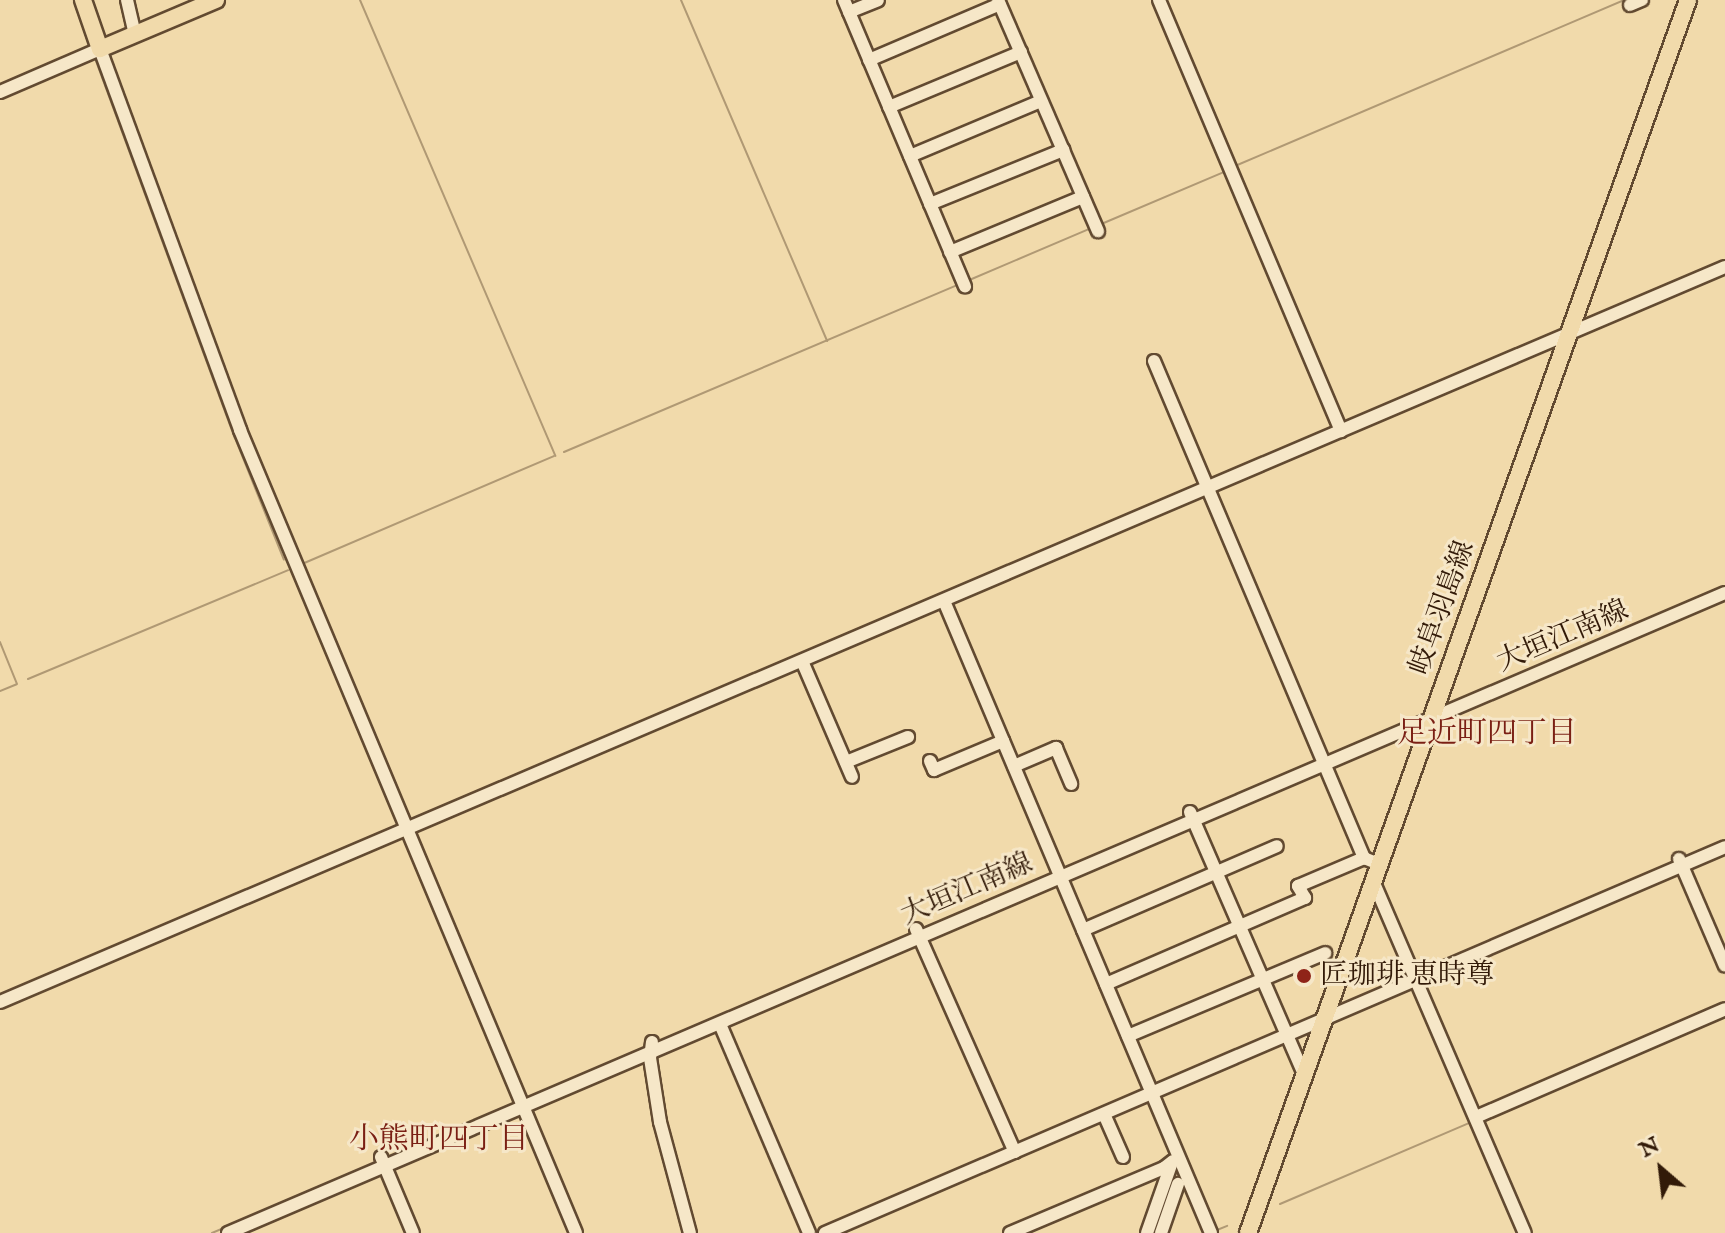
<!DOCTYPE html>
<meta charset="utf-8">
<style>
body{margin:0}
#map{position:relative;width:1725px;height:1233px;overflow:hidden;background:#f1daab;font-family:"IM FELL English","Noto Serif JP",serif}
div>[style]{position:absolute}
.stream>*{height:2px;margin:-1px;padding:0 1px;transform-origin:1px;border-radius:1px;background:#b09974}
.roads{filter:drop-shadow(2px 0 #624a31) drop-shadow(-2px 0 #624a31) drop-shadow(0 2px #624a31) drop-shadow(0 -2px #624a31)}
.minor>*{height:12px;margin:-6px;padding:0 6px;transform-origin:6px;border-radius:6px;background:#f6e7c8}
.major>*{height:16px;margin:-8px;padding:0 8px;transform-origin:8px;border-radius:8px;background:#f1daab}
.dots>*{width:22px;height:22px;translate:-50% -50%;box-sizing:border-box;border:4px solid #f6e7c8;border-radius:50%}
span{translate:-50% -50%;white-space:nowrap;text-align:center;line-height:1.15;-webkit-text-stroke:6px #f6e7c8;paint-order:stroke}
.street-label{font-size:28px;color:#321a08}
.poi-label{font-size:28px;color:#321a08}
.left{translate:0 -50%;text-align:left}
.neighbourhood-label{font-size:30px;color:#7a1f14}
.north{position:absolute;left:1621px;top:1129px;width:80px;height:80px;-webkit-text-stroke:6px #f6e7c8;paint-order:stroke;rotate:332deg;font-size:22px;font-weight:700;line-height:32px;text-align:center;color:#321a08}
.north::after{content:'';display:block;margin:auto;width:28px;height:36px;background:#321a08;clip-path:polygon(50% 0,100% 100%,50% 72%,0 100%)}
</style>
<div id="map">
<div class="stream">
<i style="left:360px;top:0;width:496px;rotate:66.8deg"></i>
<i style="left:681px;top:0;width:371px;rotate:66.8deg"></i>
<i style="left:96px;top:61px;width:402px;rotate:69.8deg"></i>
<i style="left:235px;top:438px;width:131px;rotate:68.1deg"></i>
<i style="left:1235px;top:166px;width:423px;rotate:-23.1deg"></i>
<i style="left:1099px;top:225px;width:138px;rotate:-23deg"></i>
<i style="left:967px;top:281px;width:133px;rotate:-23.1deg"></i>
<i style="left:564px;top:452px;width:427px;rotate:-23deg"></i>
<i style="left:302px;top:564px;width:274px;rotate:-23.2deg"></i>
<i style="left:0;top:642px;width:45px;rotate:68deg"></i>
<i style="left:28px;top:679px;width:282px;rotate:-22.7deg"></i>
<i style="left:0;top:691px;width:18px;rotate:-22deg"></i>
<i style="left:1280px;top:1204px;width:208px;rotate:-23.2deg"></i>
<i style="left:1217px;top:1230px;width:11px;rotate:-22deg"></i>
<i style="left:212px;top:1233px;width:135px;rotate:-23.1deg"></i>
<i style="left:1153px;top:1233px;width:71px;rotate:-70.3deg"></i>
</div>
<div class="roads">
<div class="minor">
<i style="left:127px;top:0;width:35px;rotate:77deg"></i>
<i style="left:844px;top:0;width:311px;rotate:67.1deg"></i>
<i style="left:998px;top:0;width:252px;rotate:66.6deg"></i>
<i style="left:1159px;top:0;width:468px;rotate:67.1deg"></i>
<i style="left:1630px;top:5px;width:13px;rotate:-23deg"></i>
<i style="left:849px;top:12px;width:31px;rotate:-22deg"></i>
<i style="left:869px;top:60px;width:142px;rotate:-23.1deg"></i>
<i style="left:0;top:92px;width:109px;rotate:-23.3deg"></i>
<i style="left:100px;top:49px;width:406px;rotate:69.8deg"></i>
<i style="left:240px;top:430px;width:870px;rotate:67.29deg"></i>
<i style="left:889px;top:107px;width:143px;rotate:-22.6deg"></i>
<i style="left:910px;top:156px;width:142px;rotate:-22.8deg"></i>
<i style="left:930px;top:204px;width:144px;rotate:-22.1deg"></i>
<i style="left:950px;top:252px;width:144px;rotate:-22.5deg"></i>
<i style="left:1154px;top:361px;width:540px;rotate:67.09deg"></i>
<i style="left:1364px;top:858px;width:18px;rotate:22deg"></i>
<i style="left:944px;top:601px;width:686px;rotate:67.1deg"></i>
<i style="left:802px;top:661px;width:126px;rotate:66.7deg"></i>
<i style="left:930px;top:761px;width:10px;rotate:66deg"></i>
<i style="left:934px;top:770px;width:75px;rotate:-22.8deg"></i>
<i style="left:846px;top:762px;width:67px;rotate:-22deg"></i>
<i style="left:1014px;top:766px;width:46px;rotate:-23.2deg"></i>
<i style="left:1056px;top:748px;width:39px;rotate:67deg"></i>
<i style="left:1190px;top:812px;width:289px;rotate:66.5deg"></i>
<i style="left:1679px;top:859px;width:116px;rotate:66.7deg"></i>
<i style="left:1374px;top:883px;width:381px;rotate:66.7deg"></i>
<i style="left:916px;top:929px;width:244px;rotate:66.1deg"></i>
<i style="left:1083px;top:930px;width:211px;rotate:-23.4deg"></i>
<i style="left:1106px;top:984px;width:217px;rotate:-23.4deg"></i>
<i style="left:1305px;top:898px;width:14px;rotate:-120deg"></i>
<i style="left:1298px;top:886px;width:72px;rotate:-23deg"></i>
<i style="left:0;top:1002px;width:1875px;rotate:-23.08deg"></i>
<i style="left:720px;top:1024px;width:227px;rotate:66.9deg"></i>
<i style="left:1128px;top:1036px;width:214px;rotate:-22.8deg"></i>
<i style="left:652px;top:1042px;width:16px;rotate:97deg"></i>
<i style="left:650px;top:1058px;width:65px;rotate:81.1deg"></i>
<i style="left:660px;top:1122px;width:115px;rotate:74.9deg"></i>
<i style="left:1104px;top:1114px;width:47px;rotate:66.2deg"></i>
<i style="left:1476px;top:1117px;width:271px;rotate:-23.4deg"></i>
<i style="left:381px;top:1157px;width:82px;rotate:67.2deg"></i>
<i style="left:228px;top:1233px;width:1628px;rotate:-23.15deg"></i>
<i style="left:825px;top:1233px;width:979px;rotate:-23.21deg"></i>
<i style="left:1010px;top:1233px;width:167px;rotate:-22.9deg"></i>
<i style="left:1164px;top:1168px;width:11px;rotate:-38deg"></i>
<i style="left:1147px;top:1233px;width:75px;rotate:-70.6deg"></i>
<i style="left:1161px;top:1233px;width:52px;rotate:-70.9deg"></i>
</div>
<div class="major">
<i style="left:83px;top:0;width:52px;rotate:70.9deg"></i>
<i style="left:100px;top:49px;width:126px;rotate:-22.9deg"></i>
<i style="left:1248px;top:1233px;width:1309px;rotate:-70.36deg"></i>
</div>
</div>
<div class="dots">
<i style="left:1304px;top:976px;background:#8f2418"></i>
</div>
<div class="street-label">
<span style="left:1443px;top:608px;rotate:-70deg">岐阜羽島線</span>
<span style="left:1563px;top:637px;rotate:-23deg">大垣江南線</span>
<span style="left:967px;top:890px;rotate:-23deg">大垣江南線</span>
</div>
<div class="poi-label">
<span class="left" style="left:1320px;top:976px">匠珈琲 恵時尊</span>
</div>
<div class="neighbourhood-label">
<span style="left:1487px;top:734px">足近町四丁目</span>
<span style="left:439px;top:1140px">小熊町四丁目</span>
</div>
<div class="north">N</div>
</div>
